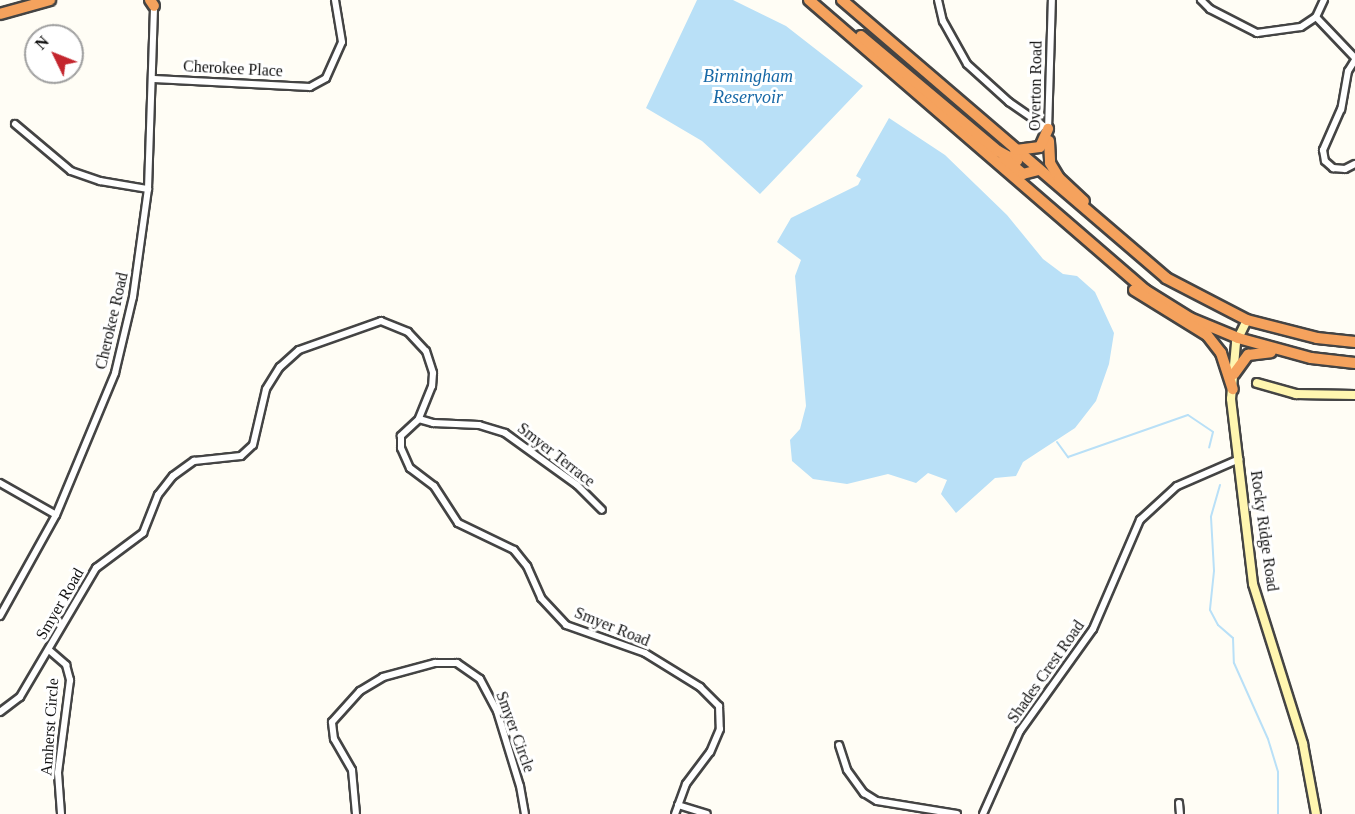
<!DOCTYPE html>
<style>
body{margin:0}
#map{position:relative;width:1355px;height:814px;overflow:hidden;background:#fffdf5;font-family:Georgia,serif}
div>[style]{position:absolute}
.water>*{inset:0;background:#b9e0f7}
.stream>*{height:2px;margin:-1px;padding:0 1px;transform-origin:1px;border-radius:1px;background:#b9e0f7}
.roads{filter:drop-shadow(2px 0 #444) drop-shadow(-2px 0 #444) drop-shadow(0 2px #444) drop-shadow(0 -2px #444)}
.street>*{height:6px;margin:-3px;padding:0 3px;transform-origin:3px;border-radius:3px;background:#fff}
.secondary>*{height:8px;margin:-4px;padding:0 4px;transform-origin:4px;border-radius:4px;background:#fff6b0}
.highway>*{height:10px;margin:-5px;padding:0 5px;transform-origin:5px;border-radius:5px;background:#f5a25d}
span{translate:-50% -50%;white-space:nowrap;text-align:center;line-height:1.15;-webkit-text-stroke:6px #fff;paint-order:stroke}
.street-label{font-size:16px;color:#111}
.water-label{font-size:18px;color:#1768a6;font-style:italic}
.north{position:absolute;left:24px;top:24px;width:60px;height:60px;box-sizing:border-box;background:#fff;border:2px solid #a0a0a0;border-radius:50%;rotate:313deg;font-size:16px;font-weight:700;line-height:24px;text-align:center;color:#111}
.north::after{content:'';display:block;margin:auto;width:21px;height:27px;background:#c4262e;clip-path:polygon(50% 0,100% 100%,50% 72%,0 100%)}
</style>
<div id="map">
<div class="water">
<i style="clip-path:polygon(697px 0,733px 0,786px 26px,863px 86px,760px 194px,702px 141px,646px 108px)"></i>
<i style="clip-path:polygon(889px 118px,945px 155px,1007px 215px,1043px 259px,1063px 274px,1077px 276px,1095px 292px,1114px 333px,1109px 364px,1096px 401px,1075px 428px,1023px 462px,1016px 476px,995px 478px,956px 513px,941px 494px,947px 480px,928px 473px,916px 483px,888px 474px,847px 484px,813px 479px,792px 461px,790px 440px,800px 429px,806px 406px,795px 276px,801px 260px,777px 242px,791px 218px,858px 185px,861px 179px,856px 176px)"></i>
</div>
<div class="stream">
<i style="left:1057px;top:442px;width:19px;rotate:54deg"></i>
<i style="left:1068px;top:457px;width:127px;rotate:-19.3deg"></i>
<i style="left:1188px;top:415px;width:30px;rotate:34deg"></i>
<i style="left:1213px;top:432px;width:16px;rotate:104deg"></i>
<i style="left:1220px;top:485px;width:33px;rotate:106deg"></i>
<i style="left:1211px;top:517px;width:54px;rotate:86.8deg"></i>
<i style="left:1214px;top:571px;width:39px;rotate:96deg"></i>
<i style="left:1210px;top:610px;width:17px;rotate:62deg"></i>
<i style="left:1218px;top:625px;width:20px;rotate:41deg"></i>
<i style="left:1233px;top:638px;width:25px;rotate:88deg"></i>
<i style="left:1234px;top:663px;width:83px;rotate:65.9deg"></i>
<i style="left:1268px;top:739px;width:34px;rotate:73deg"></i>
<i style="left:1278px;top:772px;width:42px;rotate:90deg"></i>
</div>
<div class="roads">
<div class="street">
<i style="left:938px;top:0;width:22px;rotate:77deg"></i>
<i style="left:943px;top:21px;width:49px;rotate:60.8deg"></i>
<i style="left:967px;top:64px;width:57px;rotate:42.1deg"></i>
<i style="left:1009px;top:102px;width:47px;rotate:34.7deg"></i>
<i style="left:1201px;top:0;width:13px;rotate:45deg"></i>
<i style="left:1210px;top:9px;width:53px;rotate:27.1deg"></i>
<i style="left:1257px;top:33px;width:44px;rotate:-7.8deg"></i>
<i style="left:1301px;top:27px;width:18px;rotate:-34deg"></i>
<i style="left:1316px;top:17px;width:19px;rotate:-65deg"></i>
<i style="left:1316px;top:17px;width:57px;rotate:46.4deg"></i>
<i style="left:1355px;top:60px;width:13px;rotate:122deg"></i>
<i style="left:1348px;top:71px;width:39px;rotate:100deg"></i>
<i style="left:1341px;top:109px;width:45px;rotate:113.7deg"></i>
<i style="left:1323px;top:150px;width:11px;rotate:80deg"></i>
<i style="left:1325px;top:161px;width:11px;rotate:41deg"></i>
<i style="left:1333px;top:168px;width:12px;rotate:5deg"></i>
<i style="left:1345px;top:169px;width:11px;rotate:-27deg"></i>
<i style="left:154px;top:79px;width:156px;rotate:2.9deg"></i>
<i style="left:310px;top:87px;width:18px;rotate:-29deg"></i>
<i style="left:326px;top:78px;width:39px;rotate:-66deg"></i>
<i style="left:342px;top:42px;width:43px;rotate:-99.5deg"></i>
<i style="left:15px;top:124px;width:73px;rotate:40deg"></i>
<i style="left:71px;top:171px;width:31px;rotate:19deg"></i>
<i style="left:100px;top:181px;width:49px;rotate:9.5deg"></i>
<i style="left:1048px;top:131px;width:131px;rotate:-88.3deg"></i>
<i style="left:419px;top:419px;width:15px;rotate:16deg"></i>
<i style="left:433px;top:423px;width:46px;rotate:2.5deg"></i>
<i style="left:479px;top:425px;width:27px;rotate:17deg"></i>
<i style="left:505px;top:433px;width:89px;rotate:35.8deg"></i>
<i style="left:577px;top:485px;width:35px;rotate:45deg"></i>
<i style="left:0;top:483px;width:64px;rotate:29.7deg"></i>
<i style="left:0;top:616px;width:115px;rotate:-61deg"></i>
<i style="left:56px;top:515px;width:154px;rotate:-67.4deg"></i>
<i style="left:115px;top:373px;width:78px;rotate:-76.7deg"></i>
<i style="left:133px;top:297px;width:109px;rotate:-82.1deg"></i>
<i style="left:148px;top:189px;width:183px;rotate:-88.1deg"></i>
<i style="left:49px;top:650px;width:23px;rotate:41deg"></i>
<i style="left:66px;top:665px;width:16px;rotate:75deg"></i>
<i style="left:70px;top:680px;width:94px;rotate:97.4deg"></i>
<i style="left:58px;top:773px;width:41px;rotate:85.8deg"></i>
<i style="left:0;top:712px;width:25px;rotate:-37deg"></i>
<i style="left:20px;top:697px;width:150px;rotate:-59.5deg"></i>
<i style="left:96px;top:568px;width:59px;rotate:-36.7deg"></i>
<i style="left:143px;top:533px;width:41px;rotate:-68.5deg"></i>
<i style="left:158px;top:495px;width:24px;rotate:-52deg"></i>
<i style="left:173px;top:476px;width:26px;rotate:-36deg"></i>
<i style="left:194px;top:461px;width:47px;rotate:-6.1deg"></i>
<i style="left:241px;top:456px;width:16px;rotate:-43deg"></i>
<i style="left:253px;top:445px;width:57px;rotate:-76.9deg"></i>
<i style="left:266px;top:389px;width:26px;rotate:-58deg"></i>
<i style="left:280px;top:367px;width:25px;rotate:-42deg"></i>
<i style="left:299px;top:350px;width:87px;rotate:-19.5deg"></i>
<i style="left:381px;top:321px;width:29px;rotate:22deg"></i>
<i style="left:408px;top:332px;width:26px;rotate:47deg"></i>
<i style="left:426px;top:351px;width:23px;rotate:72deg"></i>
<i style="left:433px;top:373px;width:13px;rotate:94deg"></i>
<i style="left:432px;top:386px;width:35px;rotate:112deg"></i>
<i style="left:419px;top:419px;width:25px;rotate:137deg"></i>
<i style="left:401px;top:436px;width:12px;rotate:90deg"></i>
<i style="left:401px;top:448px;width:22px;rotate:66deg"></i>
<i style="left:410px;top:468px;width:30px;rotate:37deg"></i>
<i style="left:434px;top:486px;width:44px;rotate:57deg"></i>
<i style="left:458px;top:523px;width:62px;rotate:25.7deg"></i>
<i style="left:514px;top:550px;width:21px;rotate:51deg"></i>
<i style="left:527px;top:566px;width:35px;rotate:66deg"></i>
<i style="left:541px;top:598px;width:37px;rotate:47deg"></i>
<i style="left:566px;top:625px;width:84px;rotate:19.5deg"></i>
<i style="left:645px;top:653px;width:65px;rotate:31.7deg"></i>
<i style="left:700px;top:687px;width:27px;rotate:45deg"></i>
<i style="left:719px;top:706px;width:23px;rotate:88deg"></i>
<i style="left:720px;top:729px;width:25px;rotate:113deg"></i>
<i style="left:710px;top:752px;width:40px;rotate:127deg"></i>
<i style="left:686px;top:784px;width:32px;rotate:110deg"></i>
<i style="left:839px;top:745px;width:26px;rotate:72deg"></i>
<i style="left:847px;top:770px;width:29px;rotate:54deg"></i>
<i style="left:864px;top:793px;width:15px;rotate:32deg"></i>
<i style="left:877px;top:801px;width:81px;rotate:9.2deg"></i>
<i style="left:1179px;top:803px;width:11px;rotate:85deg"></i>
<i style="left:678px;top:805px;width:30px;rotate:17deg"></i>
<i style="left:356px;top:814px;width:44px;rotate:-95.2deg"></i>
<i style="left:352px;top:770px;width:36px;rotate:-120deg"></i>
<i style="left:334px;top:739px;width:17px;rotate:-97deg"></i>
<i style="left:332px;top:722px;width:42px;rotate:-47.9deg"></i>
<i style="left:360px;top:691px;width:27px;rotate:-31deg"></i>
<i style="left:383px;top:677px;width:54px;rotate:-15.1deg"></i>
<i style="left:435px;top:663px;width:22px"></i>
<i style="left:457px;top:663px;width:28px;rotate:35deg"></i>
<i style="left:480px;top:679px;width:36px;rotate:62deg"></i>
<i style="left:497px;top:711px;width:78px;rotate:73deg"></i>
<i style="left:520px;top:786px;width:28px;rotate:80deg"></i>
<i style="left:983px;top:814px;width:91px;rotate:-66deg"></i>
<i style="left:1020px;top:731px;width:125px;rotate:-54.4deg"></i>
<i style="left:1093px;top:629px;width:119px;rotate:-66.7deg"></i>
<i style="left:1140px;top:520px;width:50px;rotate:-42.6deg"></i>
<i style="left:1177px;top:486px;width:68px;rotate:-23.5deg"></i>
</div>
<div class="secondary">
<i style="left:1247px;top:320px;width:25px;rotate:116deg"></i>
<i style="left:1236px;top:343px;width:56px;rotate:95.1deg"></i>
<i style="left:1231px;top:399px;width:186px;rotate:83.2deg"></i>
<i style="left:1253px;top:584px;width:168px;rotate:72.6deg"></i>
<i style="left:1303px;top:744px;width:71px;rotate:79.5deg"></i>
<i style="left:1257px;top:383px;width:41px;rotate:15.8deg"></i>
<i style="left:1296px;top:394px;width:59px;rotate:1deg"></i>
</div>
<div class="highway">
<i style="left:150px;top:0;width:7px;rotate:56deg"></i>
<i style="left:809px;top:0;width:444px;rotate:40.8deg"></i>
<i style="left:1145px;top:290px;width:53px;rotate:31.9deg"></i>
<i style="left:1190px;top:318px;width:52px;rotate:22.6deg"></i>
<i style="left:1238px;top:338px;width:76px;rotate:15.3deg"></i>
<i style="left:1311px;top:358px;width:44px;rotate:6.5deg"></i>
<i style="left:842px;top:0;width:427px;rotate:40.6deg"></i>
<i style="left:1166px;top:278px;width:91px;rotate:27.4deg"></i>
<i style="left:1247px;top:320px;width:72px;rotate:14.4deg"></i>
<i style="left:1317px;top:338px;width:38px;rotate:6deg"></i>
<i style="left:0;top:14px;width:52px;rotate:-15.6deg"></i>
<i style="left:861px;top:36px;width:179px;rotate:40deg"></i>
<i style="left:998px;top:151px;width:21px;rotate:28deg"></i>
<i style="left:1017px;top:161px;width:11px;rotate:-100deg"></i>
<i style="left:1049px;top:141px;width:22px;rotate:87deg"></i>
<i style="left:1050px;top:163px;width:17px;rotate:59deg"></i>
<i style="left:1059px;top:178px;width:34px;rotate:43deg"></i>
<i style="left:1016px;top:150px;width:24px;rotate:-7deg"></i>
<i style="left:1040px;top:147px;width:20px;rotate:-66deg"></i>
<i style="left:1004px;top:158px;width:25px;rotate:40deg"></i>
<i style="left:1023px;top:174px;width:16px;rotate:-15deg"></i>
<i style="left:1134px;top:290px;width:86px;rotate:31.7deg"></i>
<i style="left:1207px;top:335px;width:23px;rotate:52deg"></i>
<i style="left:1221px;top:353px;width:38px;rotate:72deg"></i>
<i style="left:1234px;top:374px;width:24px;rotate:-54deg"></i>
<i style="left:1248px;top:355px;width:23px;rotate:-7deg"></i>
</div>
</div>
<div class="street-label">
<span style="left:233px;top:69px;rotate:3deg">Cherokee Place</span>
<span style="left:1036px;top:86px;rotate:-89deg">Overton Road</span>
<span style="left:112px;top:321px;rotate:-77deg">Cherokee Road</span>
<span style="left:556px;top:455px;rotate:38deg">Smyer Terrace</span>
<span style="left:1264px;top:531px;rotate:82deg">Rocky Ridge Road</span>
<span style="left:60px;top:604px;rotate:-60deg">Smyer Road</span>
<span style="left:612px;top:627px;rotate:22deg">Smyer Road</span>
<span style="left:1046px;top:672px;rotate:-55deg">Shades Crest Road</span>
<span style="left:50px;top:727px;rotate:-86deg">Amherst Circle</span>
<span style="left:515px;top:732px;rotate:70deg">Smyer Circle</span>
</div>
<div class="water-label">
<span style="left:748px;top:87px">Birmingham<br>Reservoir</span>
</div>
<div class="north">N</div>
</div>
